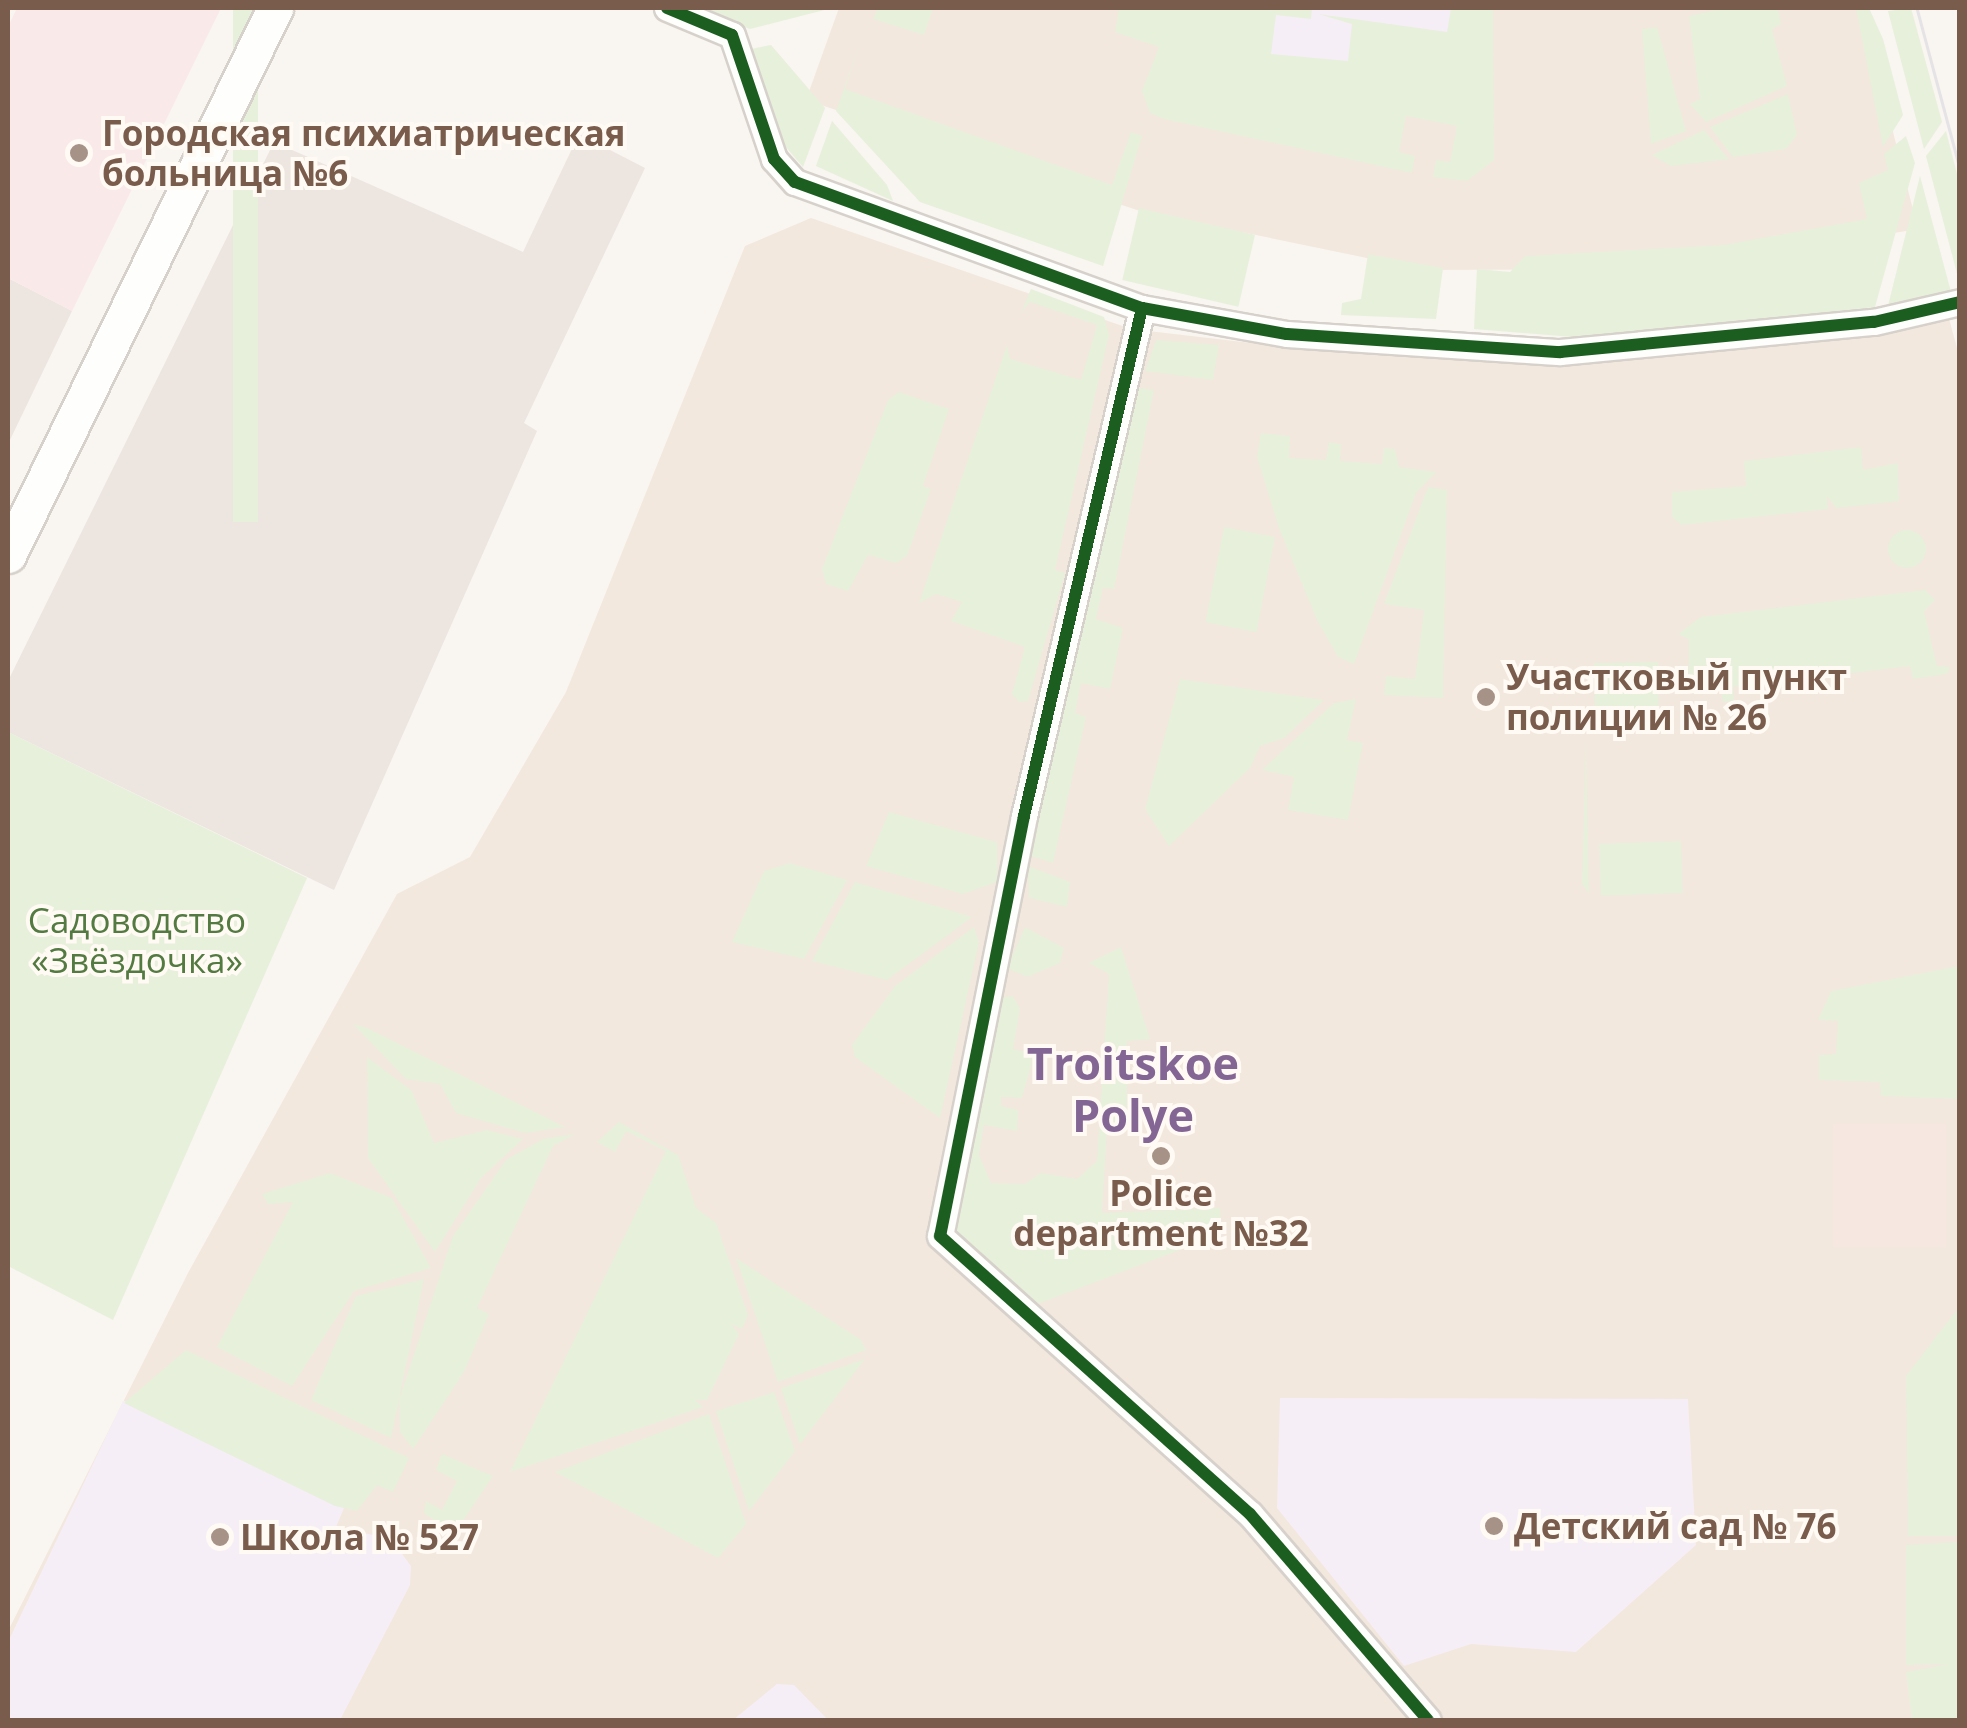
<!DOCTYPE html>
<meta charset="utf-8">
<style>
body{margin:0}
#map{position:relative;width:1967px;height:1728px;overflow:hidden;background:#f9f5f0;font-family:"Open Sans",sans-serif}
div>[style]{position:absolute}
.residential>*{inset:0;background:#f2e8de}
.commercial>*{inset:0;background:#f6e8e1;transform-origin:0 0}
.industrial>*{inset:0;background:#ede5e0}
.education>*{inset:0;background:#f6eef6;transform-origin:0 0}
.medical>*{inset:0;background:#fae9e9}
.green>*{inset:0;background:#e7f0db;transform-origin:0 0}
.round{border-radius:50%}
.roads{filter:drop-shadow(2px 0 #d7d1cb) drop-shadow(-2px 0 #d7d1cb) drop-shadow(0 2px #d7d1cb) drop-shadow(0 -2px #d7d1cb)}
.street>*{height:25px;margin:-12.5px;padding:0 12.5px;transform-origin:12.5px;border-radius:12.5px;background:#fefefd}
.secondary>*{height:35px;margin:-17.5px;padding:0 17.5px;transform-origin:17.5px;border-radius:17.5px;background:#fefefd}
.tram>*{height:2.5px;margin:-1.25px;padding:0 1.25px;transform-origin:1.25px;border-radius:1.25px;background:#e6e3e7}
.cycleway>*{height:12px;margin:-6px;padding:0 6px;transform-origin:6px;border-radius:6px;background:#1b5e20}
.dots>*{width:28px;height:28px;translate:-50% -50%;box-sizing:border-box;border:5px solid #fffaf3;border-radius:50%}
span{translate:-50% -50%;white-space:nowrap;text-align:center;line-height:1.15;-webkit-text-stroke:8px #fffaf3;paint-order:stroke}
.poi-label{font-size:35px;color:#7a5c4d;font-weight:700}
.left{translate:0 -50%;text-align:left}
.park-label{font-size:35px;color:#537a41}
.district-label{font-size:45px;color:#846695;font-weight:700}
.frame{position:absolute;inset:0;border:10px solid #7a5c4d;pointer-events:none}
</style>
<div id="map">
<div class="residential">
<i style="clip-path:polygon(839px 8px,1861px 8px,1918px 229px,1678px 269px,1425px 270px,1140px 211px,806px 100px)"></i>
<i style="clip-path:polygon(811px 218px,1131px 329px,1251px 343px,1463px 358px,1948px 315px,1960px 359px,1959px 1720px,8px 1720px,8px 1631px,188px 1273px,397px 894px,470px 857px,566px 692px,745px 246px)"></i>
</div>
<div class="commercial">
<i style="left:1946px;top:1124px;width:123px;height:113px;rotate:90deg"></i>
</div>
<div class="industrial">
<i style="clip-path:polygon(579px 134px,645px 168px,524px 423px,537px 431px,334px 890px,8px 732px,8px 681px,274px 142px,523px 252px)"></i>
<i style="clip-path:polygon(8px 278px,72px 311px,8px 444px)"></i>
</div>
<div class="education">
<i style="left:1243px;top:8px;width:249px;height:76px"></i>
<i style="clip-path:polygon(1280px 1398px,1688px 1399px,1696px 1545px,1576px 1652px,1471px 1644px,1404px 1666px,1277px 1508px)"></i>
<i style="clip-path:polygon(123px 1401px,372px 1442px,336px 1527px,391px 1539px,411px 1566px,410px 1585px,340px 1720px,8px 1720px,8px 1642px)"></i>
<i style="clip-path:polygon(777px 1684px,794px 1685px,828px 1720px,733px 1720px)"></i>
</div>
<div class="medical">
<i style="clip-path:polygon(17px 8px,221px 8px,72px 311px,8px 278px,8px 27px)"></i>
</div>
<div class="green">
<i style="left:233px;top:8px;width:25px;height:514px"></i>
<i style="clip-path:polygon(698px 8px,832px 8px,750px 29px)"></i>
<i style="clip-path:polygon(878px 8px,933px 8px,924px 35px,873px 19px)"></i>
<i style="clip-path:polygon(1119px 8px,1312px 8px,1311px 19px,1276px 15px,1271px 54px,1348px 61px,1352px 24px,1318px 14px,1447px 32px,1451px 8px,1493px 8px,1494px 160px,1467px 181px,1433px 177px,1436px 160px,1450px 162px,1457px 126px,1406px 116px,1399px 152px,1415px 156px,1412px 173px,1164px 119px,1150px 113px,1142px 91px,1159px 47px,1115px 32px)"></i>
<i style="clip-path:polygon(1726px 8px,1778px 8px,1781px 24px,1772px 29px,1787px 86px,1706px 122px,1690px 104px,1700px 99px,1689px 16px)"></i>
<i style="clip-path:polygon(1856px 8px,1869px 8px,1883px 39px,1903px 115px,1883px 147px)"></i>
<i style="clip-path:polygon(1911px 8px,1942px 122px,1924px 149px,1888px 11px)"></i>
<i style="clip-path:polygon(1657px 27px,1686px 131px,1651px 144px,1642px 29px)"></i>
<i style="clip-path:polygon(860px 43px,845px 89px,1112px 185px,1131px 132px,1142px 136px,1103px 266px,920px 202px,836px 111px)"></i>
<i style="clip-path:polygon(771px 45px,825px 108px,803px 167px,785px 146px,751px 49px)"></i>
<i style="clip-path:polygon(1788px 94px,1797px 135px,1786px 149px,1733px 157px,1710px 127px)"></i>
<i style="clip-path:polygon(832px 121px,887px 185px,893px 201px,816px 166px)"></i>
<i style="clip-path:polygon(1704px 130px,1729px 159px,1671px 166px,1652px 155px)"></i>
<i style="clip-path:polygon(1946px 131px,1959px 182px,1959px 281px,1926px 156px)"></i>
<i style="clip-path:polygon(1906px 136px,1915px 163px,1875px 307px,1585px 338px,1474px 329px,1477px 269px,1510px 272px,1525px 256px,1724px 245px,1867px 219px,1859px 183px,1888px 170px,1884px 154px)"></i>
<i style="clip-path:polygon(1920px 176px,1951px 292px,1888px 306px)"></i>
<i style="left:1139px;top:208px;width:119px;height:74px;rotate:13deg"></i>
<i style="clip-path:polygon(1368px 254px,1443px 268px,1436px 319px,1341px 315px,1342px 303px,1361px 299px)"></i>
<i style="clip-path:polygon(1031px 289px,1104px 317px,1109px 335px,1055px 570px,1065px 573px,1028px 701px,1019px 702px,1012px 694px,1025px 647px,951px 621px,962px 602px,936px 594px,919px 603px,1007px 345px,1010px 359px,1081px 380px,1097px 325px,1030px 302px,1021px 313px)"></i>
<i style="clip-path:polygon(1156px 340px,1219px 345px,1213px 380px,1145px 371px)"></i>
<i style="clip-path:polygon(1132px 387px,1154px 390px,1114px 589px,1103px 588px,1096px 619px,1123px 628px,1110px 689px,1081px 683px,1075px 713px,1086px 717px,1053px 863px,1031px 856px)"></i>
<i style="clip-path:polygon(899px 392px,949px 409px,923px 486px,931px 489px,907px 556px,896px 563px,868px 555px,848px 591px,826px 584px,822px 569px,888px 400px)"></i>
<i style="clip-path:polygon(1261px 433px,1290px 436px,1289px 458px,1326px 460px,1329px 442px,1341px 444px,1340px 461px,1382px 464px,1384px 448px,1395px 449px,1399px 467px,1436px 472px,1416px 493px,1354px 664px,1338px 657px,1317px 620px,1279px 528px,1257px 457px)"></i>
<i style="clip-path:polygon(1861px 447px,1863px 470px,1898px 463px,1899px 501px,1836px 508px,1827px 496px,1828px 509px,1682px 525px,1672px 517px,1672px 492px,1746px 486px,1744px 461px)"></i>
<i style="clip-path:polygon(1428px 487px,1447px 490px,1443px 698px,1384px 695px,1386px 676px,1415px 679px,1424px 610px,1384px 604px)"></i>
<i style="left:1224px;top:527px;width:52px;height:97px;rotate:11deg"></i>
<i class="round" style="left:1888px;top:530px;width:38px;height:38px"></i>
<i style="clip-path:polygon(1925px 590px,1935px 600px,1924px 611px,1937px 666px,1950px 667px,1947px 674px,1913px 679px,1910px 666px,1755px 685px,1733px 687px,1734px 701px,1723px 702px,1721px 689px,1689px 685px,1689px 639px,1678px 634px,1701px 617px)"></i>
<i style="left:1658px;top:662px;width:52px;height:64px;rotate:89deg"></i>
<i style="clip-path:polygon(1180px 679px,1324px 700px,1284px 738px,1260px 746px,1250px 768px,1169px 846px,1145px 809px)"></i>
<i style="clip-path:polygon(1356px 699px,1347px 740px,1363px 743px,1348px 820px,1288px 810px,1294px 777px,1262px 770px,1334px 703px)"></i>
<i style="clip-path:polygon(8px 732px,307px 878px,113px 1320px,8px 1266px)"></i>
<i style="clip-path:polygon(1586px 737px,1589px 894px,1582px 884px)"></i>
<i style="clip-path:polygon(889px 812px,997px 842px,997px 882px,963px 894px,866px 866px)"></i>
<i style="left:1681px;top:841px;width:52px;height:82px;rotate:88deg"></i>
<i style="clip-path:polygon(790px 863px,847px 880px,804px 959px,732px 942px,764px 871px)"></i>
<i style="clip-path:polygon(1028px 866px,1070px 882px,1067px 907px,1029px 898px)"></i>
<i style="clip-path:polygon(855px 882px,953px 911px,972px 917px,887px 980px,812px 961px)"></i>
<i style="clip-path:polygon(974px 927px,979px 942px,940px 1118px,855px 1057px,852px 1045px,895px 986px)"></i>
<i style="clip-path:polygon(1025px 927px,1064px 948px,1060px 963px,1027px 977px,1007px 968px)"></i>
<i style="clip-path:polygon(1121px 947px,1150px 1039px,1127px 1041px,1127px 1127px,1107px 1128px,1102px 1213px,1220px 1208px,1222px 1234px,1035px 1305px,952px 1228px,1000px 998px,1013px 996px,1020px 1009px,1013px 1049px,1031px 1053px,1031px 1066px,1022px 1098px,1001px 1097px,1001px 1106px,1018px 1110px,1017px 1131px,984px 1125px,979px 1155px,991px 1183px,1025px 1184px,1041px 1173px,1077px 1179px,1097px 1161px,1109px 974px,1089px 963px)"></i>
<i style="clip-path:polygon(1959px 966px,1959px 1099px,1881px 1096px,1880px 1082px,1819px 1080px,1819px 1055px,1836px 1054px,1838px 1021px,1818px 1020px,1831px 991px)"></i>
<i style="clip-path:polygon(353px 1024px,367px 1028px,565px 1127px,525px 1133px,456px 1113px,440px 1084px,406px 1079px)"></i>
<i style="clip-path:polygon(367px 1057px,412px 1091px,434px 1143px,487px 1130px,523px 1139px,481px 1178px,435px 1252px,368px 1158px)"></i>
<i style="clip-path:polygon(619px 1122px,678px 1155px,696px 1208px,716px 1223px,748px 1315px,742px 1329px,731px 1324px,739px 1334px,707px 1400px,695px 1400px,703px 1407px,510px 1472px,666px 1151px,626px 1131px,615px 1152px,597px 1142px)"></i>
<i style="clip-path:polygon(575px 1134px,553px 1146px,477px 1308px,489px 1314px,464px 1372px,413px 1449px,400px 1432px,399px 1400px,453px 1236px,506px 1160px,543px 1139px)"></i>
<i style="clip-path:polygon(330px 1173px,392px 1198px,431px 1268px,354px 1291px,292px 1386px,217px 1347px,293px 1202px,268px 1204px,262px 1194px)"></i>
<i style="clip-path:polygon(736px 1258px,861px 1340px,866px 1350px,778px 1382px)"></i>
<i style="clip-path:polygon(424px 1279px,391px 1438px,311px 1400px,356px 1296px)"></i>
<i style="clip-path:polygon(1959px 1307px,1959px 1536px,1908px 1536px,1906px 1376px)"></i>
<i style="clip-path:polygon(186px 1350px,409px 1458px,393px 1492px,377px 1485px,357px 1511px,335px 1506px,124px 1403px)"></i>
<i style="clip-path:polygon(865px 1359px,800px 1444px,781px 1388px)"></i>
<i style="clip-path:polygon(774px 1392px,795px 1451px,749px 1511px,716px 1411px)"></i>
<i style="clip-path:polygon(709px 1414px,746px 1524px,718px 1558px,555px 1472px)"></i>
<i style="clip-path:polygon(442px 1454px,493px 1476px,454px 1534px,424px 1513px,426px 1501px,442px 1510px,457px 1481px,436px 1470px)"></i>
<i style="clip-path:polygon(1959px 1542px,1959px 1720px,1912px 1720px,1906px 1672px,1949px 1664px,1906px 1665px,1906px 1545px)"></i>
</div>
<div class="roads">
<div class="street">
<i style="left:667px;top:8px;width:70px;rotate:22.6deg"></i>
<i style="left:732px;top:35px;width:131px;rotate:71.3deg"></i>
<i style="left:774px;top:159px;width:31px;rotate:48deg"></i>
<i style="left:795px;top:182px;width:369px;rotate:20deg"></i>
<i style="left:1142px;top:308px;width:147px;rotate:10.2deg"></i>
<i style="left:1287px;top:334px;width:274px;rotate:3.8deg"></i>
<i style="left:1560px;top:352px;width:315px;rotate:-5.5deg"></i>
<i style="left:1874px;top:322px;width:88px;rotate:-13.1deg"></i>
<i style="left:1142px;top:308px;width:522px;rotate:103.08deg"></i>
<i style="left:1024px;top:816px;width:428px;rotate:101.3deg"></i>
<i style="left:940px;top:1236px;width:416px;rotate:41.9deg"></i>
<i style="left:1250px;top:1514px;width:272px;rotate:49.2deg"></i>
</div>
<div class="secondary">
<i style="left:8px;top:555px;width:609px;rotate:-63.98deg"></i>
</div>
</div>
<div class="tram">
<i style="left:1917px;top:8px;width:167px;rotate:75deg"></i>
</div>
<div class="cycleway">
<i style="left:667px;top:8px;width:70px;rotate:22.6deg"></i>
<i style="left:732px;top:35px;width:131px;rotate:71.3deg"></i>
<i style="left:774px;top:159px;width:31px;rotate:48deg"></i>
<i style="left:795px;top:182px;width:369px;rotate:20deg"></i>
<i style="left:1142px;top:308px;width:147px;rotate:10.2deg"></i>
<i style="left:1287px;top:334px;width:274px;rotate:3.8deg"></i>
<i style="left:1560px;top:352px;width:315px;rotate:-5.5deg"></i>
<i style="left:1874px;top:322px;width:88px;rotate:-13.1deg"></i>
<i style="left:1142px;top:308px;width:522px;rotate:103.08deg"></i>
<i style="left:1024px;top:816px;width:428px;rotate:101.3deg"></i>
<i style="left:940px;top:1236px;width:416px;rotate:41.9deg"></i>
<i style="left:1250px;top:1514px;width:272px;rotate:49.2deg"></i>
</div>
<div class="dots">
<i style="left:79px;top:153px;background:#a69286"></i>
<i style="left:1486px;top:697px;background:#a69286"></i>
<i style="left:1161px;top:1156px;background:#a69286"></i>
<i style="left:1494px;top:1526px;background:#a69286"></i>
<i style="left:220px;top:1537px;background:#a69286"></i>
</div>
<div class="poi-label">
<span class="left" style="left:102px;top:153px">Городская психиатрическая<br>больница №6</span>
<span class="left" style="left:1506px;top:697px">Участковый пункт<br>полиции № 26</span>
<span style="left:1161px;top:1213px">Police<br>department №32</span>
<span class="left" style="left:1514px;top:1526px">Детский сад № 76</span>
<span class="left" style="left:240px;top:1537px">Школа № 527</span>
</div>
<div class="park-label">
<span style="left:137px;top:940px">Садоводство<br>«Звёздочка»</span>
</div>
<div class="district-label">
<span style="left:1133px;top:1089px">Troitskoe<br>Polye</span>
</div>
<div class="frame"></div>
</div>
